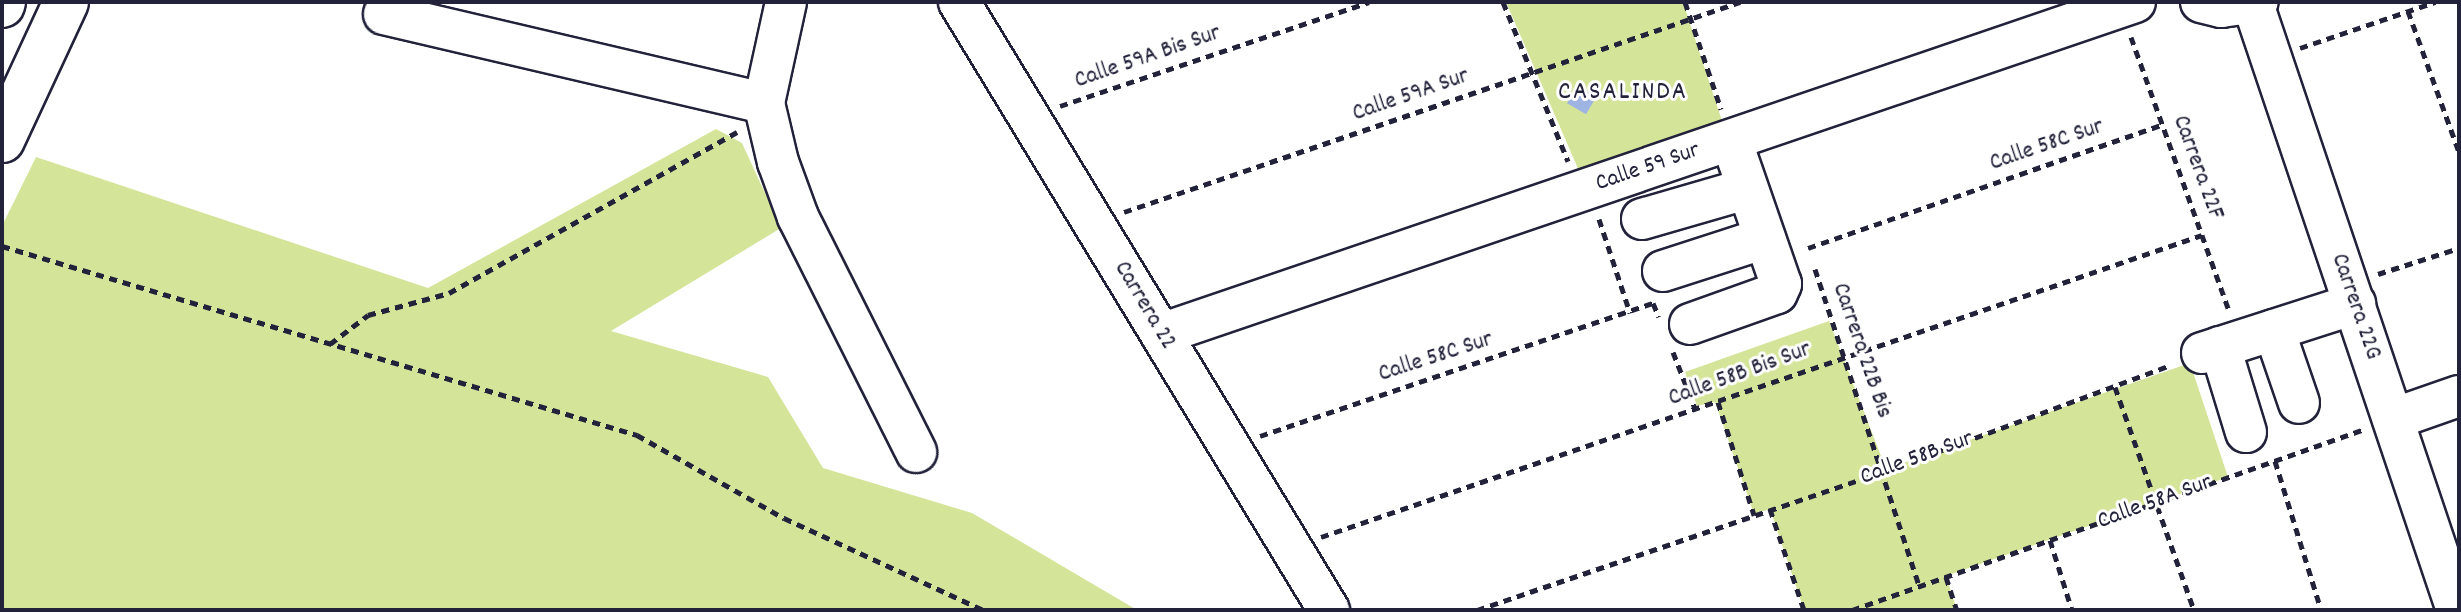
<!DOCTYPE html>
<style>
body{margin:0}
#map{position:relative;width:2461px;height:612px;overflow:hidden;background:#fff;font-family:Dekko,sans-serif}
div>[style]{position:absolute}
.green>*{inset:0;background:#d4e599}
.building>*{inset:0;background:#9eb4e2;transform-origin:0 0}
.path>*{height:5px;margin-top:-2.5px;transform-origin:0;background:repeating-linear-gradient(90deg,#22223b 0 8px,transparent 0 14px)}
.roads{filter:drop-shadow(2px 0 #22223b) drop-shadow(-2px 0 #22223b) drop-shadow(0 2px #22223b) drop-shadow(0 -2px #22223b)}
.minor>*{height:40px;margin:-20px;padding:0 20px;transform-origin:20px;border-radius:20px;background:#fff}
.major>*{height:44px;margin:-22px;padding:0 22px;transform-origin:22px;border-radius:22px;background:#fff}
span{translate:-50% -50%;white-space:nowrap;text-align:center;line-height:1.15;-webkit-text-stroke:6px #fff;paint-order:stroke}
.street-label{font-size:24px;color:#22223b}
.neighbourhood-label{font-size:26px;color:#22223b;letter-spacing:2px}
.frame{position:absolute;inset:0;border:4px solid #22223b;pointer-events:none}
</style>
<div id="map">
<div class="green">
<i style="clip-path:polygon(1506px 2px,1683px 2px,1722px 121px,1579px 171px)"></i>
<i style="clip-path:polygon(716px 129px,742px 143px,781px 228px,611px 331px,768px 377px,823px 468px,972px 513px,1137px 610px,2px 610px,2px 226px,36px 157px,428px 288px)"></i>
<i style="clip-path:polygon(1829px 321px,1886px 469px,2190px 363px,2228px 477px,1946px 576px,1957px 610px,1804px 610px,1770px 509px,1754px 514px,1715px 402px,1697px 406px,1685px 372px)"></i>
</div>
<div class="building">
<i style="left:1577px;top:86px;width:22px;height:20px;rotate:30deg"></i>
</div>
<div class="path">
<i style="left:1503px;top:2px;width:172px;rotate:67.8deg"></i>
<i style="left:1685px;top:2px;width:113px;rotate:71.4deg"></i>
<i style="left:2408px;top:11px;width:150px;rotate:70.1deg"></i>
<i style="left:2131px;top:37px;width:290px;rotate:70.3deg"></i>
<i style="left:2300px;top:48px;width:143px;rotate:-18.8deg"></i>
<i style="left:1060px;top:106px;width:326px;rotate:-18.6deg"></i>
<i style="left:1124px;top:212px;width:651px;rotate:-18.82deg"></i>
<i style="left:1599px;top:219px;width:99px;rotate:71.7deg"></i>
<i style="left:2px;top:246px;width:663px;rotate:16.57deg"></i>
<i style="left:637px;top:435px;width:169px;rotate:29.5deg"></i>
<i style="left:784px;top:518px;width:219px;rotate:24.8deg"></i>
<i style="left:1808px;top:248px;width:375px;rotate:-19.2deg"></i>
<i style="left:1815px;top:269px;width:334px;rotate:71.8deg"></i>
<i style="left:2378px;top:274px;width:85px;rotate:-17.8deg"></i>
<i style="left:330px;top:344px;width:48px;rotate:-37.3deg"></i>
<i style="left:368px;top:315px;width:84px;rotate:-15.2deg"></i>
<i style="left:449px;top:293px;width:330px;rotate:-29.2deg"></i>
<i style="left:1673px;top:352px;width:63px;rotate:68.7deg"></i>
<i style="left:2115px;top:387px;width:237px;rotate:70.5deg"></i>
<i style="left:1718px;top:402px;width:119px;rotate:72.3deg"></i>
<i style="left:1260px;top:436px;width:415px;rotate:-18.7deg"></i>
<i style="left:1653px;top:303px;width:15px;rotate:67deg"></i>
<i style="left:2275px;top:461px;width:156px;rotate:72.8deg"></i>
<i style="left:1770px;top:509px;width:107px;rotate:71.4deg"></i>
<i style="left:1321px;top:537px;width:931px;rotate:-18.92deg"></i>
<i style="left:2050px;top:540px;width:73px;rotate:72.6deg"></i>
<i style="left:1946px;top:577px;width:35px;rotate:72deg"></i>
<i style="left:1477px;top:610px;width:429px;rotate:-18.8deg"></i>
<i style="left:1883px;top:472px;width:307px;rotate:-20.4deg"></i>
<i style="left:1852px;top:610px;width:541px;rotate:-19.44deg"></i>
</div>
<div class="roads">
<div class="minor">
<i style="left:786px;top:2px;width:103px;rotate:102.3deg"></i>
<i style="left:764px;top:103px;width:61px;rotate:76.7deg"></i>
<i style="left:778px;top:162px;width:59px;rotate:70deg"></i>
<i style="left:798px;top:217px;width:263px;rotate:63.3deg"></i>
<i style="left:959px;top:2px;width:712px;rotate:58.68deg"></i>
<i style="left:2201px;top:2px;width:21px;rotate:14deg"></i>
<i style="left:2221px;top:7px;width:37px;rotate:-8deg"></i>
<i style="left:2253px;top:4px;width:639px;rotate:71.4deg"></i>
<i style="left:384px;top:14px;width:390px;rotate:13.2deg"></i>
<i style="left:1642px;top:219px;width:108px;rotate:-16.1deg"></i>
<i style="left:1663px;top:271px;width:107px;rotate:-17.9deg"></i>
<i style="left:1690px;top:324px;width:92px;rotate:-19.6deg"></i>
<i style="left:1777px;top:293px;width:10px;rotate:-66deg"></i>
<i style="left:1781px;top:284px;width:152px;rotate:-109.1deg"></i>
<i style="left:2274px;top:330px;width:77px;rotate:71.1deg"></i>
<i style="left:1161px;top:334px;width:1029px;rotate:-18.82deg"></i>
<i style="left:2220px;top:347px;width:89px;rotate:73deg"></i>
<i style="left:2202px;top:353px;width:161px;rotate:-17.8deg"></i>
<i style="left:2393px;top:419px;width:70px;rotate:-19.2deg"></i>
</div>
<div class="major">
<i style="left:2px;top:5px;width:3px;rotate:-72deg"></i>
<i style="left:2px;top:140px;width:152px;rotate:-65.1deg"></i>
</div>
</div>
<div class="street-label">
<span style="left:1148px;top:58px;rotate:-19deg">Calle 59A Bis Sur</span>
<span style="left:1411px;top:96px;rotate:-19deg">Calle 59A Sur</span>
<span style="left:2047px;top:146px;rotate:-19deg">Calle 58C Sur</span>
<span style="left:1648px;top:168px;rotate:-19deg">Calle 59 Sur</span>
<span style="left:2197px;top:168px;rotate:70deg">Carrera 22F</span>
<span style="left:1144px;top:306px;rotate:59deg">Carrera 22</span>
<span style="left:2355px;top:307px;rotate:71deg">Carrera 22G</span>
<span style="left:1861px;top:351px;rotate:71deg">Carrera 22B Bis</span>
<span style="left:1436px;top:358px;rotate:-18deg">Calle 58C Sur</span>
<span style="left:1740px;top:375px;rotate:-20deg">Calle 58B Bis Sur</span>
<span style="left:1917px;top:459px;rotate:-20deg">Calle 58B Sur</span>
<span style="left:2155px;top:503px;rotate:-20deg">Calle 58A Sur</span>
</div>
<div class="neighbourhood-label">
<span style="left:1623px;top:93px">CASALINDA</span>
</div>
<div class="frame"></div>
</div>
